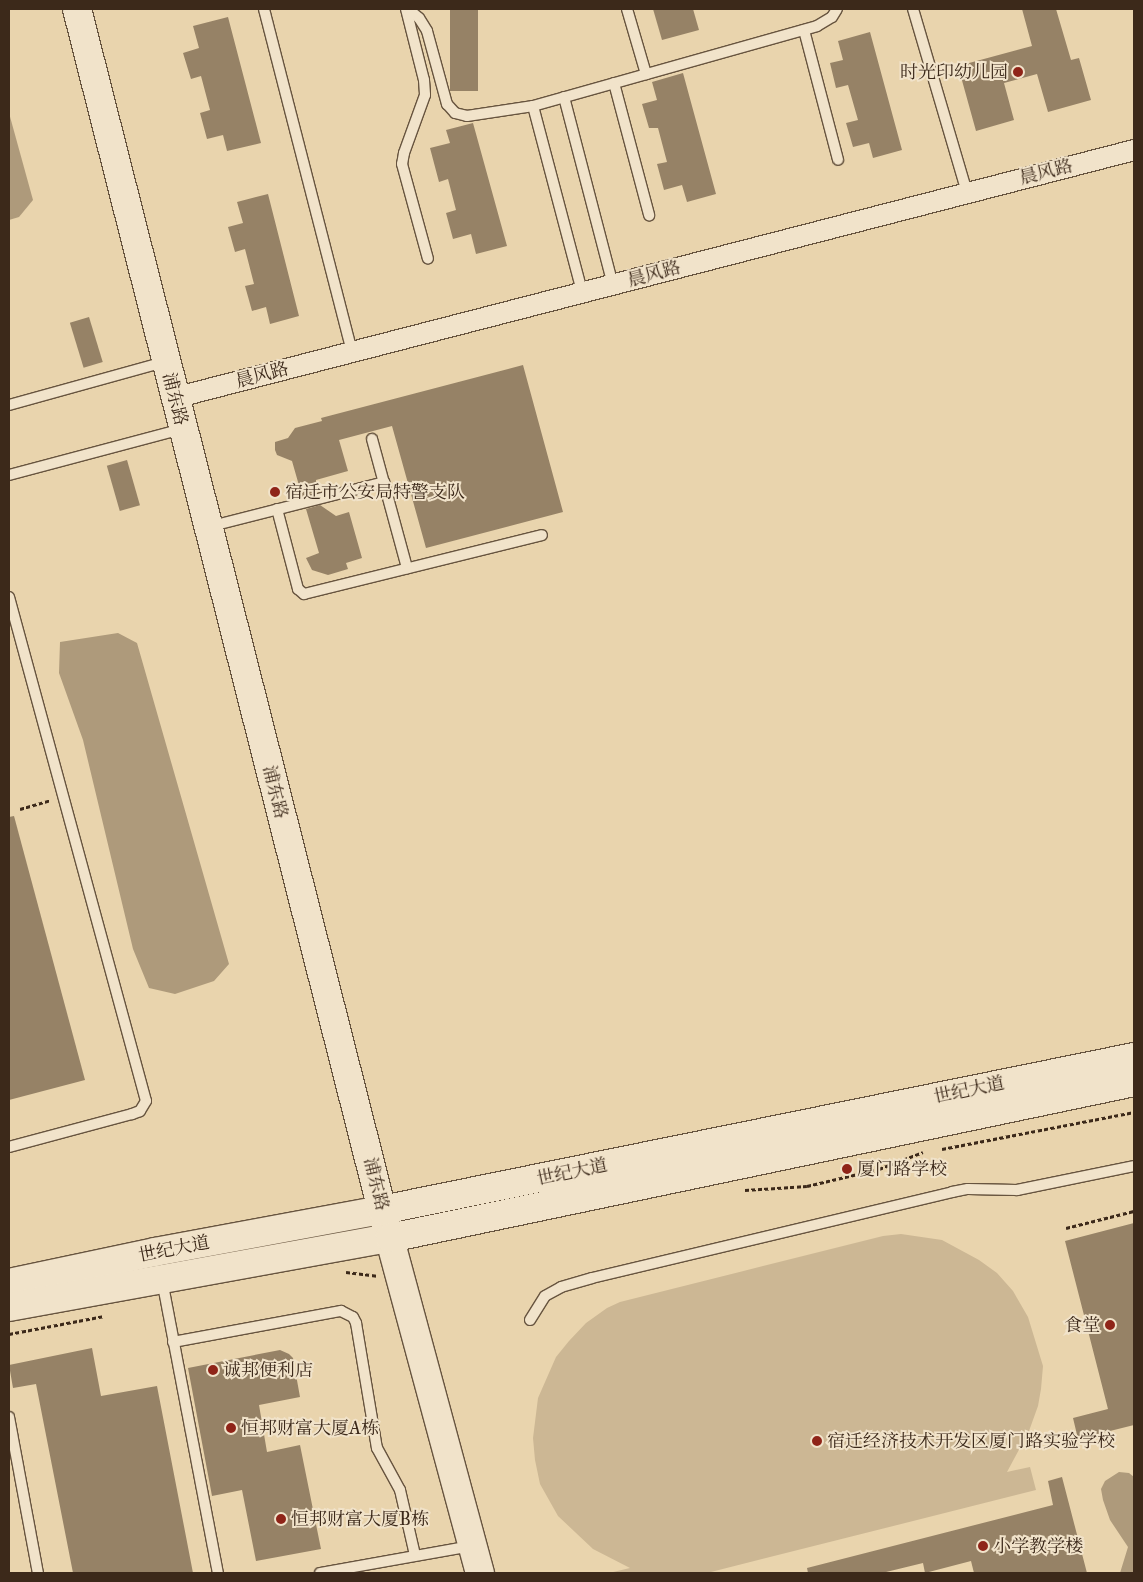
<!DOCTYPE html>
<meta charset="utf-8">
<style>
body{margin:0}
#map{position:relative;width:1143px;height:1582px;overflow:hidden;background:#e9d4ad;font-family:"IM FELL Great Primer","Noto Serif SC",serif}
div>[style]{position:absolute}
.green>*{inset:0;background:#ccb794}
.water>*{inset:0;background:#ae9a7b}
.building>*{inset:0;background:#968266;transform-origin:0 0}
.path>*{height:3px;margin-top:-1.5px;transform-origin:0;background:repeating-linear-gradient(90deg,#3c291a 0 4px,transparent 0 6.5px)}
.roads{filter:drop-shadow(1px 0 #67543f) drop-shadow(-1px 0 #67543f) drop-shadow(0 1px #67543f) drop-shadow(0 -1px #67543f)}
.lane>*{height:10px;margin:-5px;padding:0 5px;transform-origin:5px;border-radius:5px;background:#f1e3ca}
.street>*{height:20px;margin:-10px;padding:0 10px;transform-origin:10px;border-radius:10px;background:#f1e3ca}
.secondary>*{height:28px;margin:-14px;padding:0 14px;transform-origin:14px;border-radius:14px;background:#f1e3ca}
.dots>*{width:14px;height:14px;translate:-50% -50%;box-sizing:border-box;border:2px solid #f1e3ca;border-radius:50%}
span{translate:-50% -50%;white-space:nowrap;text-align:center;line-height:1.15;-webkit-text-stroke:4px #f1e3ca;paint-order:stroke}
.poi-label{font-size:18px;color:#3c291a}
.right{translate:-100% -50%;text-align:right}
.left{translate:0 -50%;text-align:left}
.street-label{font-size:18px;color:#3c291a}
.frame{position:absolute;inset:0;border:10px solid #3c291a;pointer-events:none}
</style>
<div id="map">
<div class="green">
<i style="clip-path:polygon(901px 1234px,942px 1240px,979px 1260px,997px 1273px,1013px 1291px,1028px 1317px,1043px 1366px,1041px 1389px,1038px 1406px,1029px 1431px,1007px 1472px,1030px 1467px,1036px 1490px,707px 1573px,609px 1573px,630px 1568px,593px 1549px,558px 1516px,540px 1484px,535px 1460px,533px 1438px,538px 1398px,556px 1357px,569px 1341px,586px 1323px,607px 1308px,620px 1302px,883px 1236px)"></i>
</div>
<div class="water">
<i style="clip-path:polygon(9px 113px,33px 200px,19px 217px,9px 220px)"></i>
<i style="clip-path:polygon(118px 633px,137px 643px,229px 964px,214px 981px,175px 994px,149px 988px,133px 949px,83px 740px,59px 673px,60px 642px)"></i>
<i style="clip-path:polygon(1119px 1472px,1129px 1473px,1134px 1477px,1134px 1573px,1120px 1573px,1128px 1547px,1110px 1520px,1103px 1500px,1101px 1489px,1105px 1481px)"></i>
</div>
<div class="building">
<i style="left:450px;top:9px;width:28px;height:82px"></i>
<i style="clip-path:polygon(653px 9px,693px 9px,699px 30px,662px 40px)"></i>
<i style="clip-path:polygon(1022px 9px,1056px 9px,1071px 60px,1079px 58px,1091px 100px,1048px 112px,1037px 74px,1004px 83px,1014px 120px,976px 131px,958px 66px,1032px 46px)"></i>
<i style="clip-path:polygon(228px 17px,261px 143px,227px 151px,223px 135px,207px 139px,200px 113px,210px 110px,201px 76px,191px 79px,183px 53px,199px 48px,193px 26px)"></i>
<i style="clip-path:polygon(870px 32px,902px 150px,873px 158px,869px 143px,853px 147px,846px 123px,858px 120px,848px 85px,836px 88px,830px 63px,843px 60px,838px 41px)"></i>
<i style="clip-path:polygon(683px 73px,716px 194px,687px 202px,682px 185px,664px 190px,657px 164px,667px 162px,658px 128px,649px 128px,642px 104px,657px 100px,652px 82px)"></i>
<i style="clip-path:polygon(473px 123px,507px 246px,476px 254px,471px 234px,453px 239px,446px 213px,456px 210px,448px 179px,439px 182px,430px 148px,450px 143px,446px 130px)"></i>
<i style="clip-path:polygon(268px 194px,299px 316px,270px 324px,266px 307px,252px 311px,245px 286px,254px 284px,245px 249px,235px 252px,228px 227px,243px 223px,237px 202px)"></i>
<i style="left:89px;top:317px;width:47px;height:20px;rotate:73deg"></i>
<i style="clip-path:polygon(523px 365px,563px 512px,426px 548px,392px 426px,339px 440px,348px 471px,316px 480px,316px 492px,302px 496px,292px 461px,277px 455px,275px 450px,275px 442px,288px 438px,295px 428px,322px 421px,321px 418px)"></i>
<i style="left:127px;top:460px;width:47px;height:21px;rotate:74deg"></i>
<i style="clip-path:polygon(320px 505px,336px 516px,349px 512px,362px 558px,346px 563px,348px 569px,328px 575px,312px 570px,306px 558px,319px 553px,306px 509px)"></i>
<i style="clip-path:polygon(14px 816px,85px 1080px,9px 1100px,9px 817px)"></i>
<i style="clip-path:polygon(1134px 1223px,1134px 1425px,1078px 1439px,1073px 1418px,1108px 1409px,1065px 1241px)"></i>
<i style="clip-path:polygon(92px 1348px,101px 1396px,157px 1386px,193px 1573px,73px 1573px,36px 1384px,13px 1388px,9px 1365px)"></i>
<i style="clip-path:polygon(280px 1350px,289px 1354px,293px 1358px,300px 1397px,259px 1405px,267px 1452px,300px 1445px,321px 1549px,256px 1561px,242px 1490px,212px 1496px,188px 1368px)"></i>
<i style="clip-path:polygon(1062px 1477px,1087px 1573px,974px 1573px,971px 1561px,925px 1573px,923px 1563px,882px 1573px,808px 1573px,807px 1568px,1053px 1505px,1048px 1481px)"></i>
</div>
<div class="path">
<i style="left:20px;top:809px;width:32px;rotate:-16deg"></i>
<i style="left:942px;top:1149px;width:196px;rotate:-10.9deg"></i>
<i style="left:745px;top:1190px;width:62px;rotate:-3.7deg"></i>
<i style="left:807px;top:1186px;width:74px;rotate:-13.3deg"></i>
<i style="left:879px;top:1169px;width:47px;rotate:-21.1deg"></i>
<i style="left:1066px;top:1228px;width:70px;rotate:-14deg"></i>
<i style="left:346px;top:1272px;width:31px;rotate:7deg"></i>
<i style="left:9px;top:1334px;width:97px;rotate:-10.7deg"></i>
</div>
<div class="roads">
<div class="lane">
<i style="left:264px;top:9px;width:354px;rotate:75.6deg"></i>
<i style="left:406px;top:9px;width:73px;rotate:75.8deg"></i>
<i style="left:424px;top:80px;width:15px;rotate:86deg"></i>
<i style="left:425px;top:95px;width:62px;rotate:109.9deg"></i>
<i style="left:404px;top:153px;width:11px;rotate:100deg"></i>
<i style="left:402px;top:164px;width:98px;rotate:74.7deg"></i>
<i style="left:408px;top:9px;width:14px;rotate:39deg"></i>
<i style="left:419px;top:18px;width:15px;rotate:58deg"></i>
<i style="left:427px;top:31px;width:76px;rotate:74.7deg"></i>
<i style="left:447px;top:104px;width:12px;rotate:48deg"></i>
<i style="left:455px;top:113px;width:12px;rotate:14deg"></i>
<i style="left:467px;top:116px;width:67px;rotate:-8.6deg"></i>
<i style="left:533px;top:106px;width:295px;rotate:-15.7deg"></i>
<i style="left:817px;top:26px;width:17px;rotate:-31deg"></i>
<i style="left:832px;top:17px;width:9px;rotate:-58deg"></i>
<i style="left:627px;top:9px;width:68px;rotate:73.7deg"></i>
<i style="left:913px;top:9px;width:192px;rotate:73.6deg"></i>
<i style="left:804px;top:30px;width:134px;rotate:75.3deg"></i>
<i style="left:614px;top:83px;width:137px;rotate:75.1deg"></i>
<i style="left:564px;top:97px;width:194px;rotate:75.4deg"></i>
<i style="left:533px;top:106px;width:192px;rotate:75.2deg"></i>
<i style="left:9px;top:405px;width:161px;rotate:-15.5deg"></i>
<i style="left:372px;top:439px;width:134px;rotate:74.8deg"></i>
<i style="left:9px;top:475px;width:179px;rotate:-14.9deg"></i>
<i style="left:277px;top:509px;width:83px;rotate:75.3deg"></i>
<i style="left:298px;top:589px;width:8px;rotate:40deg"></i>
<i style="left:304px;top:594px;width:245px;rotate:-13.9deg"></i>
<i style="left:208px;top:527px;width:182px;rotate:-14.3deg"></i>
<i style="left:9px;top:597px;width:522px;rotate:74.79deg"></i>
<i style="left:146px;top:1101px;width:12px;rotate:121deg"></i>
<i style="left:140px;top:1111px;width:9px;rotate:159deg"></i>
<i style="left:132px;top:1114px;width:127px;rotate:165deg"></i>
<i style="left:162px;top:1280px;width:298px;rotate:79.2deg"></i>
<i style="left:530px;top:1320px;width:28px;rotate:-58deg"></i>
<i style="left:545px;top:1296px;width:18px;rotate:-29deg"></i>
<i style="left:561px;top:1287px;width:32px;rotate:-16deg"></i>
<i style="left:592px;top:1278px;width:370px;rotate:-13.4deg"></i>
<i style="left:952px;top:1192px;width:16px;rotate:-11deg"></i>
<i style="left:968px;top:1189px;width:49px;rotate:1.2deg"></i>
<i style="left:1017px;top:1190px;width:119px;rotate:-11.6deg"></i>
<i style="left:173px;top:1342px;width:171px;rotate:-10.5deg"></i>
<i style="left:341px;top:1311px;width:13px;rotate:27deg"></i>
<i style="left:353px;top:1317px;width:7px;rotate:63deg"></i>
<i style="left:356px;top:1323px;width:127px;rotate:80.5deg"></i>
<i style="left:377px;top:1448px;width:48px;rotate:61.3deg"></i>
<i style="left:400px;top:1490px;width:67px;rotate:77deg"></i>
<i style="left:9px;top:1417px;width:159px;rotate:79.5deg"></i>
<i style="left:320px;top:1573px;width:153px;rotate:-10.1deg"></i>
</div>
<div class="street">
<i style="left:174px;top:398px;width:992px;rotate:-14.48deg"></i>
</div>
<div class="secondary">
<i style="left:77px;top:9px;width:1239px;rotate:75.75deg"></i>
<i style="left:382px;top:1210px;width:376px;rotate:74.9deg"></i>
<i style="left:9px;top:1283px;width:149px;rotate:-12deg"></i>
<i style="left:155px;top:1252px;width:231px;rotate:-10.5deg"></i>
<i style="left:382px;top:1210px;width:767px;rotate:-11.5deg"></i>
<i style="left:9px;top:1307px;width:387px;rotate:-10.3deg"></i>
<i style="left:390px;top:1238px;width:760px;rotate:-11.84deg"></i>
</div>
</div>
<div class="dots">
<i style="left:1018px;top:72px;background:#8f2418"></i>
<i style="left:275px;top:492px;background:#8f2418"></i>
<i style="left:847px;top:1169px;background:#8f2418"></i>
<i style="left:1110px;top:1325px;background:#8f2418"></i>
<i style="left:213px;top:1370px;background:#8f2418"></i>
<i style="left:231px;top:1428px;background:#8f2418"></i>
<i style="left:817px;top:1441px;background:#8f2418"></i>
<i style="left:281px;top:1519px;background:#8f2418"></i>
<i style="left:983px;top:1546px;background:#8f2418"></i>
</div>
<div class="poi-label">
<span class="right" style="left:1008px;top:72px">时光印幼儿园</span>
<span class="left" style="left:285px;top:492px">宿迁市公安局特警支队</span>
<span class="left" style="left:857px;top:1169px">厦门路学校</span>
<span class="right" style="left:1100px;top:1325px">食堂</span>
<span class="left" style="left:223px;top:1370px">诚邦便利店</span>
<span class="left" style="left:241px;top:1428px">恒邦财富大厦A栋</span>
<span class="left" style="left:827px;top:1441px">宿迁经济技术开发区厦门路实验学校</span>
<span class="left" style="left:291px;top:1519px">恒邦财富大厦B栋</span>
<span class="left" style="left:993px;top:1546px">小学教学楼</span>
</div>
<div class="street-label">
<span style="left:1046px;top:172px;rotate:-14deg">晨风路</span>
<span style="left:654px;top:274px;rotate:-15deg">晨风路</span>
<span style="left:262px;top:375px;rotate:-15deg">晨风路</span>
<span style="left:175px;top:399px;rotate:76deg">浦东路</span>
<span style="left:275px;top:792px;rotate:76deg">浦东路</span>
<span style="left:969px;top:1090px;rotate:-12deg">世纪大道</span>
<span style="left:572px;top:1172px;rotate:-12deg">世纪大道</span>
<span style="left:376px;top:1184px;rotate:76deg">浦东路</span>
<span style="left:174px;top:1249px;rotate:-11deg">世纪大道</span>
</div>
<div class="frame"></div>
</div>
